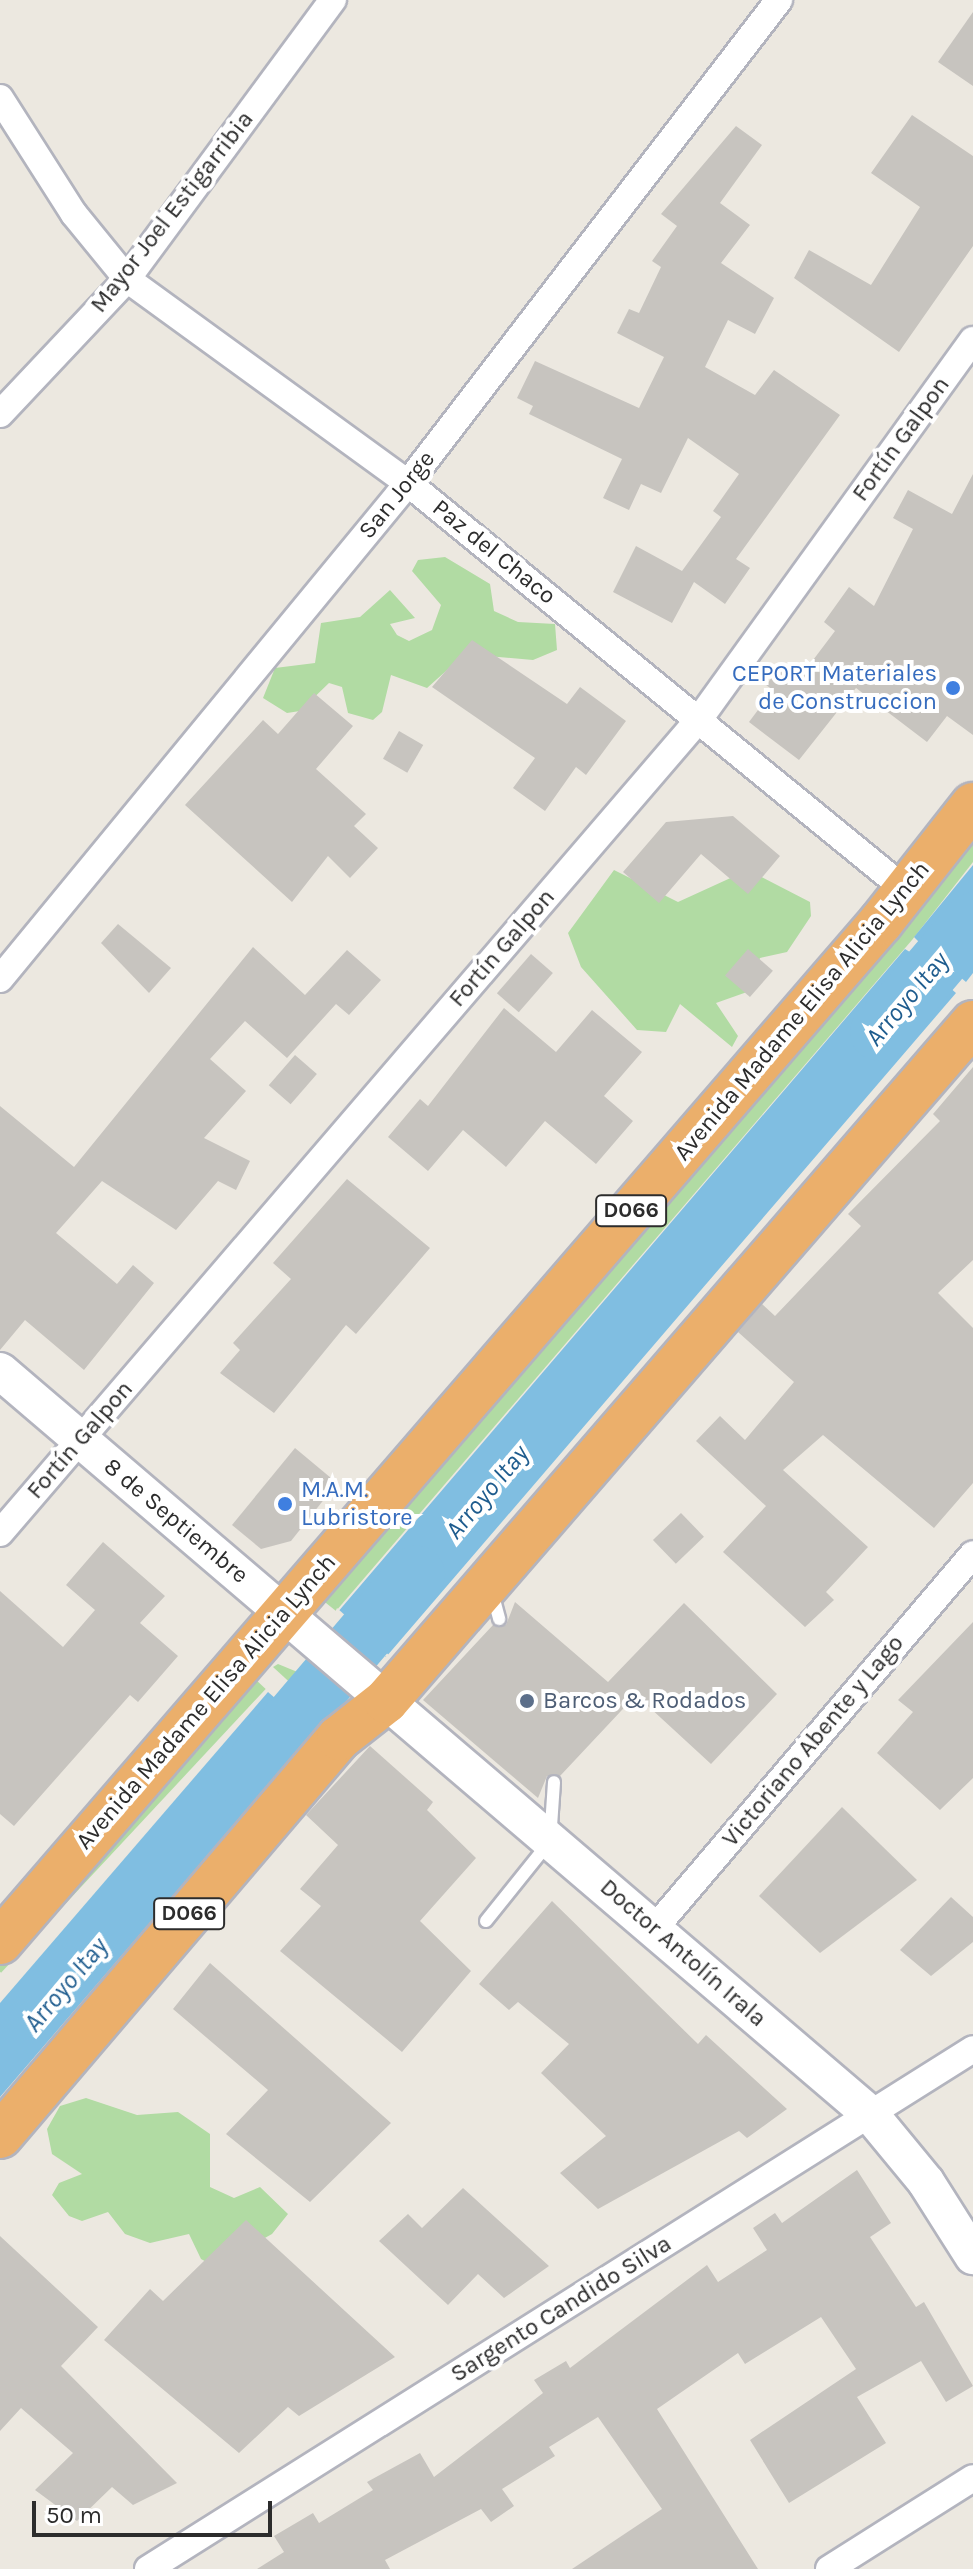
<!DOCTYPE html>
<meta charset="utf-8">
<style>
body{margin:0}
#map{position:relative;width:973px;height:2569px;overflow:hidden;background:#ece8e0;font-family:Karla,sans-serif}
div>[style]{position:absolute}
.green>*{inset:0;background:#b1dba3;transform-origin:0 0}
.water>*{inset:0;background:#80bee1}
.pier>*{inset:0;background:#ece8e0}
.river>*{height:58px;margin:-29px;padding:0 29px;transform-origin:29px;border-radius:29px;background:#80bee1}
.building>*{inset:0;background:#c7c4bf;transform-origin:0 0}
.roads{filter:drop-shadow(2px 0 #b3b4be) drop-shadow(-2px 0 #b3b4be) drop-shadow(0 2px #b3b4be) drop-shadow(0 -2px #b3b4be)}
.lane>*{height:12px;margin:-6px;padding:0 6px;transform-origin:6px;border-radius:6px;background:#fff}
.street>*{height:26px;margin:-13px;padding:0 13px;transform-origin:13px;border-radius:13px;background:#fff}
.secondary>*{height:36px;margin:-18px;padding:0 18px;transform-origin:18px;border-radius:18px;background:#fff}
.highway>*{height:44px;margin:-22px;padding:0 22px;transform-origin:22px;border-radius:22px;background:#ebaf6b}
.dots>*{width:22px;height:22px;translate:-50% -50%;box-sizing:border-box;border:4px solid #fff;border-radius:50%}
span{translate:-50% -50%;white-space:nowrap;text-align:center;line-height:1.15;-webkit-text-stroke:8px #fff;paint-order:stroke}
.shield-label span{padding:2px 6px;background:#fff;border:2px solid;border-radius:6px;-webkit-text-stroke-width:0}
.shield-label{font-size:22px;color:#2c2c2c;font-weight:700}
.street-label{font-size:24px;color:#2c2c2c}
.shop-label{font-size:24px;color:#366cbe}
.right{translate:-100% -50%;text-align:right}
.left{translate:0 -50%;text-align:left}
.service-label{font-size:24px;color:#4e5e75}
.water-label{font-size:26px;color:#1e5c8e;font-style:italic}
.scale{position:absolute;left:32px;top:2501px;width:240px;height:36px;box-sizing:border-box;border:4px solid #2c2c2c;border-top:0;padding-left:10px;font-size:24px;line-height:28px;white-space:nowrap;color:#2c2c2c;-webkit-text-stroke:6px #fff;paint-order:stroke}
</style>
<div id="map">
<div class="green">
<i style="clip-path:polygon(445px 557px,490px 584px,494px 611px,518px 622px,555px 624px,557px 650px,533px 660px,465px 654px,427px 688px,391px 675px,382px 712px,373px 720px,348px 713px,342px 687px,329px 683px,300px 711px,287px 713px,263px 698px,275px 668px,315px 663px,321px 623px,360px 617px,390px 590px,415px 618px,390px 624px,397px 635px,409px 641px,432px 630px,441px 605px,412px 571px,418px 560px)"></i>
<i style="clip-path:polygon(973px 833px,973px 862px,912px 940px,336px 1611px,321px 1599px)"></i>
<i style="clip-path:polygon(614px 870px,678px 902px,748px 870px,810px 902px,811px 916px,787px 952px,760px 958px,747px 992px,716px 1003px,738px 1036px,732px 1047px,680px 1004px,666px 1032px,637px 1030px,581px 967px,568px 933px)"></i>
<i style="clip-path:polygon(278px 1664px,312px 1678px,337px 1699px,333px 1722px,273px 1667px)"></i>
<i style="left:254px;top:1678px;width:16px;height:388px;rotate:43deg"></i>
<i style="clip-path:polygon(86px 2098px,137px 2115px,178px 2112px,210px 2134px,210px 2187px,234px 2198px,260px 2187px,288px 2214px,272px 2234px,214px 2266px,201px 2259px,189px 2234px,150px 2243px,125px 2234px,108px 2212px,82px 2221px,69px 2216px,52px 2195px,59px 2183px,82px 2174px,52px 2154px,47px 2129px,60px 2106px)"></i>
</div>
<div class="water">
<i style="clip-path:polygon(973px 865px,973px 973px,966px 982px,922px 944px,913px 956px,956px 993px,386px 1657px,337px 1613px,905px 949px,913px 954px,921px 944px,914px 937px)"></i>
<i style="clip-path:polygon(268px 1692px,314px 1732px,0 2097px,0 2003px)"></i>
</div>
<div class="pier">
<i style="clip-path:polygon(337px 1608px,391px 1657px,389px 1659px,334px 1615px)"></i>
</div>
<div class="river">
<i style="left:879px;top:1032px;width:145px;rotate:-49.7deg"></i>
<i style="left:243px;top:1778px;width:267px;rotate:-49.6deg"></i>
</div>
<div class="building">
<i style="clip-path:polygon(973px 12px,973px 86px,938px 62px)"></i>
<i style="clip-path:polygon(912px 115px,973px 156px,973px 246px,899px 352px,794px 278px,809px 250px,871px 285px,920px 207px,871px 173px)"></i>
<i style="clip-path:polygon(736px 126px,762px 145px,720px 203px,750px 225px,721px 263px,774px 298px,755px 334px,728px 320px,705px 367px,755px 395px,774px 370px,840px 415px,736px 559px,750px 568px,725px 604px,694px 582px,672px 623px,613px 592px,636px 546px,682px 571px,721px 517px,713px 511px,739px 474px,688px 438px,661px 493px,641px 484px,629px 510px,603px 498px,622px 459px,529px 414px,533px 406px,517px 398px,535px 361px,639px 408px,664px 357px,617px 333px,629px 309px,639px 313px,661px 267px,652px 261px,677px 226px,661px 214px)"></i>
<i style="clip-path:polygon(973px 474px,973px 735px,947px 716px,927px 742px,856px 688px,799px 760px,749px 722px,773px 690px,766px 685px,783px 663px,801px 676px,835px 631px,824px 622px,849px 587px,874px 606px,913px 529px,893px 518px,908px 490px,952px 514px)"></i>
<i style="clip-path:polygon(472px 640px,567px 704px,580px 687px,626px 721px,586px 775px,576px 767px,545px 811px,513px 788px,535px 758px,432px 687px)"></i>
<i style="clip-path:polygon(314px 693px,353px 726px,316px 769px,366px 814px,354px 826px,378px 848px,350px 878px,328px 856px,292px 902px,185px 805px,263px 720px,278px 734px)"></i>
<i style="left:399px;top:731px;width:28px;height:32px;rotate:30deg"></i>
<i style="clip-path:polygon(733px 816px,780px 856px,748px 894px,701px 854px,659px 903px,623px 872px,666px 822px)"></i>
<i style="clip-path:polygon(118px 924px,171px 968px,149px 993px,101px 943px)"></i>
<i style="clip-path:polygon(253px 947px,305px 995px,347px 950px,381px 980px,349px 1015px,336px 1004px,287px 1058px,245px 1021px,210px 1059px,246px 1091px,204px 1138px,250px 1161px,236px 1190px,218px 1181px,176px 1230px,102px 1181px,56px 1233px,117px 1284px,133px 1265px,154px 1283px,84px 1370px,25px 1320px,0 1350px,0 1106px,74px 1167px)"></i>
<i style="left:748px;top:949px;width:33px;height:35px;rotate:41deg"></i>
<i style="left:531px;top:954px;width:29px;height:52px;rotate:41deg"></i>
<i style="clip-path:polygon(504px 1008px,556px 1052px,592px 1010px,642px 1052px,604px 1096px,633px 1121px,596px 1164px,545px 1121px,506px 1167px,463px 1130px,428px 1171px,388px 1137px,420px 1099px,428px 1106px)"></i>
<i style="left:295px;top:1055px;width:29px;height:40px;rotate:41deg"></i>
<i style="clip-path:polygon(973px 1067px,973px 1260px,938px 1293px,973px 1328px,973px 1483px,934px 1528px,823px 1435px,783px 1470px,868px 1547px,826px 1592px,834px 1600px,805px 1627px,723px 1552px,766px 1506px,696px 1441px,720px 1416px,745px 1440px,794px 1382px,738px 1332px,762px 1304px,775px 1316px,861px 1226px,848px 1214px,940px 1121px,933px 1114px)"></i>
<i style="clip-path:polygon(347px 1179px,430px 1248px,356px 1334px,346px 1325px,274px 1413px,220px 1373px,240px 1350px,233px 1343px,291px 1279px,273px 1263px)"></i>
<i style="clip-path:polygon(295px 1448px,337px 1483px,291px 1541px,261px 1549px,232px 1525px)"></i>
<i style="left:681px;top:1513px;width:33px;height:39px;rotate:46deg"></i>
<i style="clip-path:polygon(103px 1542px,165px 1596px,140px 1623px,178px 1656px,138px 1702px,130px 1695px,14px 1826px,0 1814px,0 1591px,63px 1647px,95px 1610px,66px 1585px)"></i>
<i style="clip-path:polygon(515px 1602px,608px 1682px,684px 1603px,777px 1694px,711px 1764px,636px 1695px,560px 1776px,547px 1776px,538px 1798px,423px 1700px,493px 1625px,506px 1625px)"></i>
<i style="clip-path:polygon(973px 1622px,973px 1778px,940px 1810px,877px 1753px,913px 1712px,898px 1700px)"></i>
<i style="clip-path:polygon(370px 1746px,433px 1802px,427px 1810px,476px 1858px,420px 1921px,471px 1971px,402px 2052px,280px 1951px,321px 1906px,300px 1889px,338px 1845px,306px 1815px)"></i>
<i style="clip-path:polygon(842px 1807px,917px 1880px,820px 1953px,759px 1896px)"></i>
<i style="clip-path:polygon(951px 1897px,973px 1917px,973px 1942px,931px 1976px,900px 1950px)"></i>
<i style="clip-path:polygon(552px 1901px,698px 2044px,706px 2035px,787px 2109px,747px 2138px,739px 2131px,598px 2209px,560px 2173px,606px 2136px,541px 2073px,569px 2044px,518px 2002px,509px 2010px,479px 1984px)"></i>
<i style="clip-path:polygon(210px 1963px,391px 2123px,310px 2202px,226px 2134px,268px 2090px,173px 2009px)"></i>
<i style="clip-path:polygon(857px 2170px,891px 2223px,870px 2237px,916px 2307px,924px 2302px,973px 2386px,946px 2402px,921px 2361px,857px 2397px,886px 2443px,789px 2503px,750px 2440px,856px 2369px,821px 2317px,745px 2364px,738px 2353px,657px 2409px,758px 2569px,572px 2569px,662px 2509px,598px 2417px,549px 2447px,555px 2456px,502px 2489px,514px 2506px,491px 2522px,481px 2509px,385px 2560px,390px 2569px,257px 2569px,284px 2552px,274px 2536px,313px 2513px,319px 2523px,373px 2490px,367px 2482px,420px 2453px,434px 2477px,543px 2393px,534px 2380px,566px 2361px,570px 2368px,707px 2265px,718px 2282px,767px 2250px,753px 2228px,775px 2213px,782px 2223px)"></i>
<i style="clip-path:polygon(463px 2188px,549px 2266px,504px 2298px,478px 2274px,448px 2305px,379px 2241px,408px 2214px,422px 2228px)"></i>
<i style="clip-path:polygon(246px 2220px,395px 2357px,299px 2416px,288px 2407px,239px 2453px,104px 2340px,150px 2289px,163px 2301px)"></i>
<i style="clip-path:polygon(0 2236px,98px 2327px,61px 2366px,177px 2483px,133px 2505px,112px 2487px,77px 2521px,35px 2490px,73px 2453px,21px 2408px,0 2431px)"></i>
</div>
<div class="roads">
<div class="lane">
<i style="left:492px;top:1592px;width:28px;rotate:75deg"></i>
<i style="left:486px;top:1921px;width:102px;rotate:-51.3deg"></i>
<i style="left:550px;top:1841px;width:59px;rotate:-86.1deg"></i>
</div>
<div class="street">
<i style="left:0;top:98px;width:138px;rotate:57.5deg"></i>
<i style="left:74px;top:214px;width:84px;rotate:50.8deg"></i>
<i style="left:127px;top:279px;width:347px;rotate:36deg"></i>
<i style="left:408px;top:483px;width:645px;rotate:39.27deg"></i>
<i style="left:0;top:414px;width:185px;rotate:-46.7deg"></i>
<i style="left:127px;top:279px;width:347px;rotate:-53.6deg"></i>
<i style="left:0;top:979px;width:642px;rotate:-50.56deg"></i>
<i style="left:408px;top:483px;width:609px;rotate:-52.47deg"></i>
<i style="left:0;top:1533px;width:1074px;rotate:-49.34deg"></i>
<i style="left:700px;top:718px;width:466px;rotate:-54.2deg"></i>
<i style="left:654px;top:1929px;width:492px;rotate:-49.6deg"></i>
<i style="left:148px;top:2569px;width:975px;rotate:-32.22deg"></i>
<i style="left:829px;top:2569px;width:170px;rotate:-32.3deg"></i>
</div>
<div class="secondary">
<i style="left:0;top:1371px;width:1144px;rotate:40.5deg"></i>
<i style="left:870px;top:2114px;width:88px;rotate:50.5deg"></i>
<i style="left:926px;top:2182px;width:88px;rotate:57.6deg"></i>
</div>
<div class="highway">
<i style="left:0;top:1942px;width:1348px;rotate:-49.18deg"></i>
<i style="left:881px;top:922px;width:149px;rotate:-51.8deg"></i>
<i style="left:0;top:2136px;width:523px;rotate:-49.58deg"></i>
<i style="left:339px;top:1738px;width:60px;rotate:-38.2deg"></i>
<i style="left:386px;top:1701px;width:897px;rotate:-49.11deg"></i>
</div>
</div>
<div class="dots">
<i style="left:953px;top:688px;background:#3f7fe0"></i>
<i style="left:285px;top:1504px;background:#3f7fe0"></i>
<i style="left:527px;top:1701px;background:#5c6f8a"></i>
</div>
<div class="shield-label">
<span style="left:631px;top:1211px">D066</span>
<span style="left:189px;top:1914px">D066</span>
</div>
<div class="street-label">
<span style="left:172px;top:212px;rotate:-52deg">Mayor Joel Estigarribia</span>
<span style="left:901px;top:439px;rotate:-54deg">Fortín Galpon</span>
<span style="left:397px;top:495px;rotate:-51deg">San Jorge</span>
<span style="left:494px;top:552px;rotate:39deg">Paz del Chaco</span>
<span style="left:502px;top:948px;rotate:-49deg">Fortín Galpon</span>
<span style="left:802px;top:1011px;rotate:-50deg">Avenida Madame Elisa Alicia Lynch</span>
<span style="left:80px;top:1440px;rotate:-49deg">Fortín Galpon</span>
<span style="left:176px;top:1521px;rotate:40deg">8 de Septiembre</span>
<span style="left:206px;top:1702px;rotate:-49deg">Avenida Madame Elisa Alicia Lynch</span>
<span style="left:813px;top:1741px;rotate:-50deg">Victoriano Abente y Lago</span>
<span style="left:683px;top:1953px;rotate:41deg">Doctor Antolín Irala</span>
<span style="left:561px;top:2309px;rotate:-32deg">Sargento Candido Silva</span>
</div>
<div class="shop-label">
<span class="right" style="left:937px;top:688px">CEPORT Materiales<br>de Construccion</span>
<span class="left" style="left:301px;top:1504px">M.A.M.<br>Lubristore</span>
</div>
<div class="service-label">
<span class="left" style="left:543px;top:1701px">Barcos &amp; Rodados</span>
</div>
<div class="water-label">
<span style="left:907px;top:999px;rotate:-50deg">Arroyo Itay</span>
<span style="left:487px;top:1492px;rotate:-50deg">Arroyo Itay</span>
<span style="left:66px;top:1985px;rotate:-50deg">Arroyo Itay</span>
</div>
<div class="scale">50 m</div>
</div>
